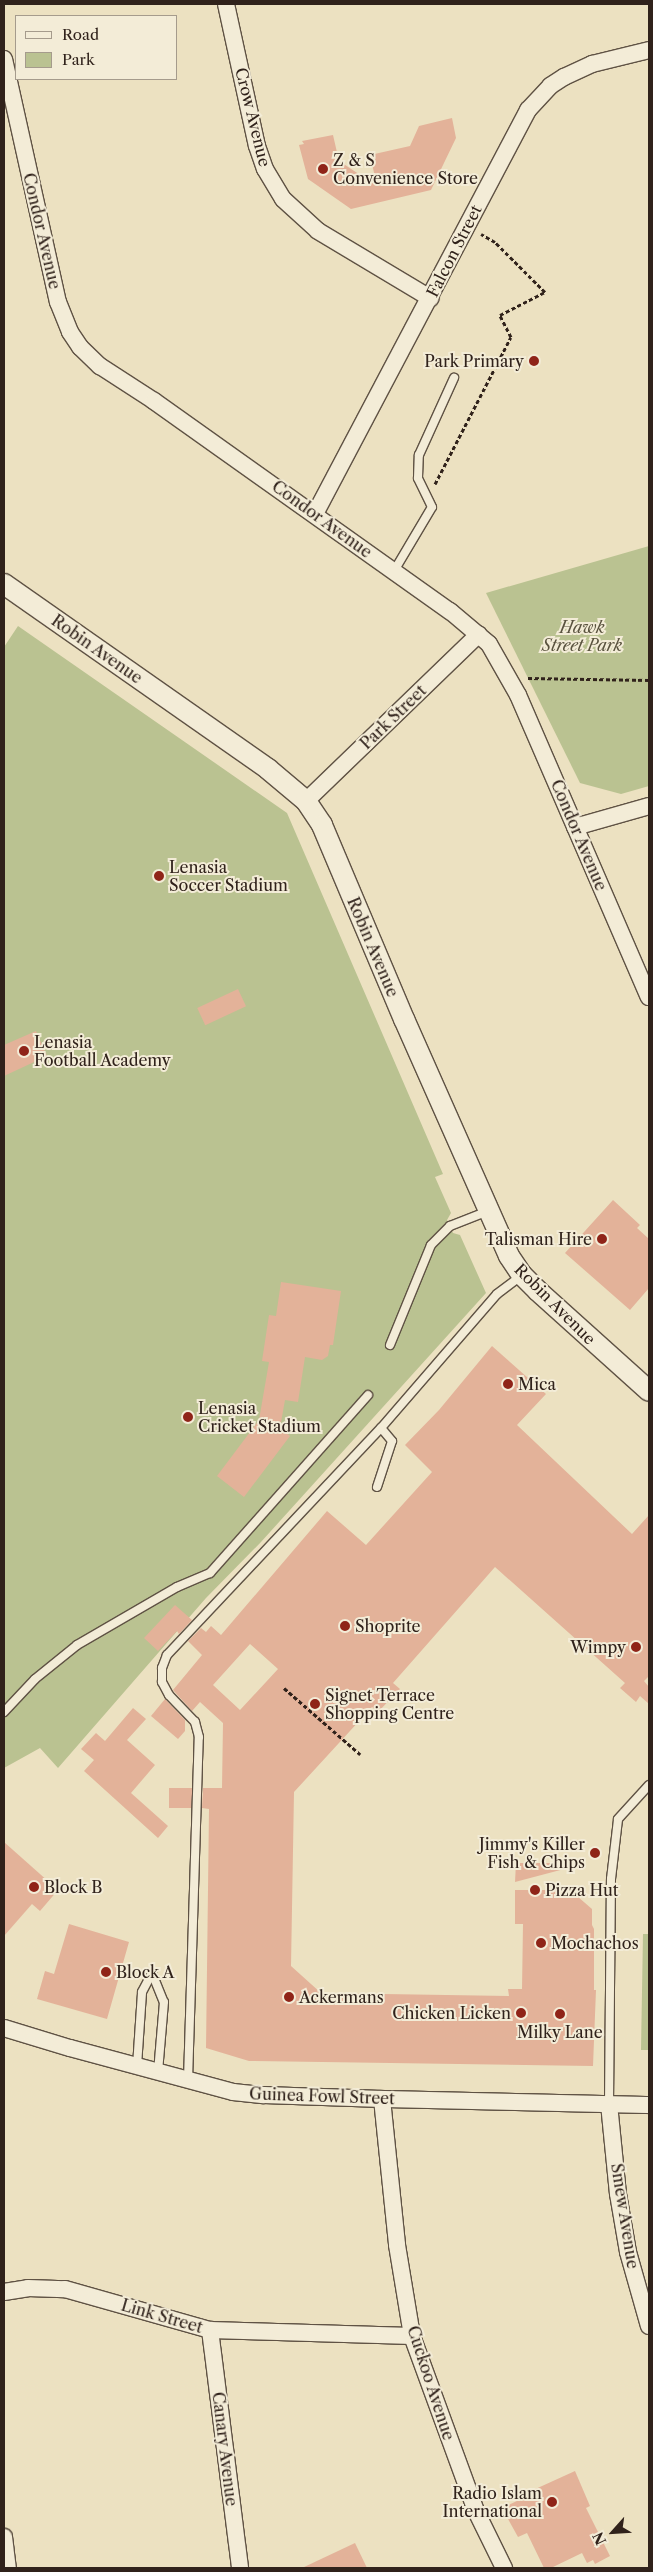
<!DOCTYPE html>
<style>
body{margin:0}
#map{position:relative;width:653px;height:2572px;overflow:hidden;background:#ece1c1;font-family:"Libre Caslon Text",serif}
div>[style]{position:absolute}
.green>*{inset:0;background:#bac291}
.building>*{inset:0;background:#e3b299;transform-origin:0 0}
.path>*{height:3px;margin-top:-1.5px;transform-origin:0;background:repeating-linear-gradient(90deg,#30221b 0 4px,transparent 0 6.5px)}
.roads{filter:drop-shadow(1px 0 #5f5244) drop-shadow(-1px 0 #5f5244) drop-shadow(0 1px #5f5244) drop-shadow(0 -1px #5f5244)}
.service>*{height:8px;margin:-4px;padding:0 4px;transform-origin:4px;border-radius:4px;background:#f3ecd7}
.minor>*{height:16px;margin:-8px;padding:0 8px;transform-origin:8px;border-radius:8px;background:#f3ecd7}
.tertiary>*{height:20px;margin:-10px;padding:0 10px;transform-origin:10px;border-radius:10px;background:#f3ecd7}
.dots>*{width:14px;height:14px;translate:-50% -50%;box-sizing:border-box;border:2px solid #f3ecd7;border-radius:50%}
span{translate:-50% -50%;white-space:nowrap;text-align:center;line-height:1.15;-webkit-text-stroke:4px #f3ecd7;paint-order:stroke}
.street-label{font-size:16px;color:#30221b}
.poi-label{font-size:16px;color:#30221b}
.left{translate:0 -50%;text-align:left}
.right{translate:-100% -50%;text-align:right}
.park-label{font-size:16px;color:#59523e;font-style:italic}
.frame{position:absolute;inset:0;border:5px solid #30221b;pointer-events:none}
.legend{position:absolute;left:15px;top:15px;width:162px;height:65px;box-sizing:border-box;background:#f3ecd7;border:1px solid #a59b8c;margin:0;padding:6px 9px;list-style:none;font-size:15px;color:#30221b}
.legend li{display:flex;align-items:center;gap:10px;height:25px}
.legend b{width:25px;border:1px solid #a59b8c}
.north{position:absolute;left:588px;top:2507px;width:50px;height:50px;-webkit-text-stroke:4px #f3ecd7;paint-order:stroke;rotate:244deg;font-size:14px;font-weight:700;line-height:20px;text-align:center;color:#30221b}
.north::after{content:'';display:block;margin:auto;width:18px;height:22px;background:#30221b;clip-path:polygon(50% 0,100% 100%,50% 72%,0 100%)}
</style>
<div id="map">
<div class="green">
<i style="clip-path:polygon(649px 546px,649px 786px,621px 794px,580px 783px,486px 593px)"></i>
<i style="clip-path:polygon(18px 626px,287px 813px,443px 1174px,435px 1177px,451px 1213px,447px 1220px,453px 1233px,460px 1235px,486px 1293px,261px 1542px,206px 1598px,58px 1768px,40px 1748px,4px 1768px,4px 647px)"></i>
<i style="clip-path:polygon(643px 1934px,649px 1934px,649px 2050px,641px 2050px)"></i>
</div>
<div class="building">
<i style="clip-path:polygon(452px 118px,456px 138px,431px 190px,351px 209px,308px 179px,299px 145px,304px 144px,302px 141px,333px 135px,339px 161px,377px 186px,370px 155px,410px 146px,419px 126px)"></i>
<i style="left:238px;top:989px;width:19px;height:45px;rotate:65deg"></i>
<i style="clip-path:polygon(36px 1031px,47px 1056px,4px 1076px,4px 1045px)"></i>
<i style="clip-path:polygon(613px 1200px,640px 1225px,637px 1228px,649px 1239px,649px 1288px,630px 1310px,565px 1253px)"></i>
<i style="clip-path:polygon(281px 1282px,341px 1291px,333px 1345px,330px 1345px,328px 1356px,322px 1360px,305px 1357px,298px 1402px,285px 1400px,280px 1428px,290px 1436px,244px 1497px,217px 1476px,259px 1420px,269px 1362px,262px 1361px,269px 1315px,276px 1316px)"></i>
<i style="clip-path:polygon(evenodd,492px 1346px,546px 1394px,517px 1425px,632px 1534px,649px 1515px,649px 1676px,644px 1681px,649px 1687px,649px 1704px,640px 1696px,636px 1702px,620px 1688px,625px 1683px,495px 1567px,393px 1683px,400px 1689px,378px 1712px,372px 1707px,294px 1792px,291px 1966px,321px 1993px,509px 1996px,508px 1989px,522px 1989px,523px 1924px,515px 1924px,515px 1890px,570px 1890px,592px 1909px,592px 1925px,594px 1929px,594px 1990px,596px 1990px,593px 2066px,249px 2061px,206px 2048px,209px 1809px,202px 1808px,203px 1788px,222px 1788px,223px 1723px,200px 1702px,192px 1711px,173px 1690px,202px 1655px,188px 1641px,201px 1628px,206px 1632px,211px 1626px,221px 1635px,327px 1511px,366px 1545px,432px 1472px,405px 1445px,439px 1410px,492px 1346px,250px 1644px,278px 1669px,240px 1710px,213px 1685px,250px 1644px)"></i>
<i style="clip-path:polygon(175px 1605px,192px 1620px,179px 1634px,177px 1631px,158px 1651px,144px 1638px)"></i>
<i style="clip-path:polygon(165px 1699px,185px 1720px,185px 1731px,178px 1739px,151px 1716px)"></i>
<i style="clip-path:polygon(133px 1708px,146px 1719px,127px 1740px,155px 1765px,131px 1793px,168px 1826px,158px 1838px,84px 1771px,94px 1760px,81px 1749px,96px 1733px,105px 1741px)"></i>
<i style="left:169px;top:1788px;width:23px;height:20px"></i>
<i style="clip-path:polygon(4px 1842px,58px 1890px,40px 1911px,32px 1904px,4px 1936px)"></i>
<i style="clip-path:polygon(516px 1863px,567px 1863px,568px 1868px,515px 1882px)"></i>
<i style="clip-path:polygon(69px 1924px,129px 1942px,107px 2019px,37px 1999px,45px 1971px,54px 1974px)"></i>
<i style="clip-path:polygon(575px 2471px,590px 2506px,586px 2508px,610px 2556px,595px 2564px,593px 2560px,587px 2563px,582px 2553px,551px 2568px,544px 2568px,527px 2533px,518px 2537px,502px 2508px,521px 2499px,520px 2496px)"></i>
<i style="clip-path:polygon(355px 2543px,367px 2568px,302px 2568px)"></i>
</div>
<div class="path">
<i style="left:435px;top:484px;width:165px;rotate:-62.7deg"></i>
<i style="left:511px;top:337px;width:25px;rotate:-117deg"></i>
<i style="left:500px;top:315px;width:51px;rotate:-27.1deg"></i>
<i style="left:545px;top:292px;width:71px;rotate:-135deg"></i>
<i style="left:495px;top:242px;width:16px;rotate:-150deg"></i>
<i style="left:528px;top:678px;width:121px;rotate:0.9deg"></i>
<i style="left:284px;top:1688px;width:101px;rotate:41deg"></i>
</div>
<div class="roads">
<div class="service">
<i style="left:394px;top:571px;width:74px;rotate:-59.3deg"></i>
<i style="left:432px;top:507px;width:32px;rotate:-116deg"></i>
<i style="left:418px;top:478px;width:23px;rotate:-88deg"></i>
<i style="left:419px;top:455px;width:85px;rotate:-65.6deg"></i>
<i style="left:390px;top:1345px;width:108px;rotate:-67.7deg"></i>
<i style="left:431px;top:1245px;width:27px;rotate:-45deg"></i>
<i style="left:450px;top:1226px;width:41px;rotate:-21.5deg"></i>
<i style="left:377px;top:1487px;width:48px;rotate:-71.9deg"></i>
<i style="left:392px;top:1441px;width:17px;rotate:-130deg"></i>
<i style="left:381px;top:1428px;width:177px;rotate:-49.1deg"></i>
<i style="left:497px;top:1294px;width:31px;rotate:-37deg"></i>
<i style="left:4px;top:1712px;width:45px;rotate:-46.8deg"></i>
<i style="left:35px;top:1679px;width:54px;rotate:-39deg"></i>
<i style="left:77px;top:1645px;width:116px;rotate:-30.1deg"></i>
<i style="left:177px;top:1587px;width:36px;rotate:-23deg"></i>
<i style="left:210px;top:1573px;width:238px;rotate:-48.4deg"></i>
<i style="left:137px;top:2066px;width:74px;rotate:-86.1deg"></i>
<i style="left:142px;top:1992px;width:21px;rotate:-62deg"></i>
<i style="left:152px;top:1973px;width:31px;rotate:68deg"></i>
<i style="left:164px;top:2002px;width:70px;rotate:94.9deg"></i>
<i style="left:188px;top:2080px;width:343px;rotate:-88.2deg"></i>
<i style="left:199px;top:1737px;width:16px;rotate:-105deg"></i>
<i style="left:195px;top:1722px;width:37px;rotate:-134deg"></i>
<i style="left:169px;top:1695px;width:15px;rotate:-118deg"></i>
<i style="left:162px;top:1682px;width:14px;rotate:-90deg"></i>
<i style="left:162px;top:1668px;width:14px;rotate:-69deg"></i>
<i style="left:167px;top:1655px;width:312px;rotate:-46.7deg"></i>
<i style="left:609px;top:2104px;width:225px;rotate:-89.5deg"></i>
<i style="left:611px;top:1879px;width:60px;rotate:-83.3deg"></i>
<i style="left:618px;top:1819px;width:46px;rotate:-47.6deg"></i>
</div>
<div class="minor">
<i style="left:226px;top:4px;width:145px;rotate:77.7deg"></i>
<i style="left:257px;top:146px;width:24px;rotate:71deg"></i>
<i style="left:265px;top:169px;width:35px;rotate:59deg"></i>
<i style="left:283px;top:199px;width:47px;rotate:42.4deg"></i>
<i style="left:318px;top:231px;width:131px;rotate:30.9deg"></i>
<i style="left:4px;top:59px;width:249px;rotate:77.5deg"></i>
<i style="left:58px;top:302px;width:32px;rotate:68deg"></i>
<i style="left:70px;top:332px;width:18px;rotate:56deg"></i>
<i style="left:80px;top:347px;width:28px;rotate:44deg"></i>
<i style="left:100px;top:366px;width:64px;rotate:32.9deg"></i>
<i style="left:154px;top:401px;width:363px;rotate:35.4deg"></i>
<i style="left:450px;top:611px;width:51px;rotate:40.2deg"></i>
<i style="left:489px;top:644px;width:59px;rotate:60.4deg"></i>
<i style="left:518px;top:695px;width:329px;rotate:66.6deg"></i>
<i style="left:315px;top:514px;width:457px;rotate:-62.2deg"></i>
<i style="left:528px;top:110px;width:33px;rotate:-47deg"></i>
<i style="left:550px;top:86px;width:17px;rotate:-33deg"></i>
<i style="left:564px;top:77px;width:31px;rotate:-25deg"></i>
<i style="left:592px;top:64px;width:59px;rotate:-13.8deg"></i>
<i style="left:306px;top:801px;width:240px;rotate:-44deg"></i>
<i style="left:575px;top:827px;width:77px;rotate:-15.8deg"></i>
<i style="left:4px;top:2028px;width:69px;rotate:16.9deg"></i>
<i style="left:70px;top:2048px;width:169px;rotate:15.1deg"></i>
<i style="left:233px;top:2092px;width:31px;rotate:6deg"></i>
<i style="left:264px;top:2095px;width:118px;rotate:1.9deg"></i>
<i style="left:382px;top:2099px;width:267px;rotate:1.3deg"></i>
<i style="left:382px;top:2099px;width:147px;rotate:84.1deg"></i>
<i style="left:397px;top:2245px;width:92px;rotate:80.6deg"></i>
<i style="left:412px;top:2336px;width:186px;rotate:69.9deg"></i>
<i style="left:476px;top:2511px;width:64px;rotate:63.8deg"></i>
<i style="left:609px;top:2104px;width:90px;rotate:84.3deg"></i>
<i style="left:618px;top:2194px;width:59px;rotate:80.2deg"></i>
<i style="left:628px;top:2252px;width:77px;rotate:74.2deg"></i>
<i style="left:4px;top:2292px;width:24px;rotate:-9deg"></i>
<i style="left:28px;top:2288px;width:37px;rotate:2deg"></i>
<i style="left:65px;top:2289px;width:151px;rotate:15.8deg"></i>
<i style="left:210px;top:2330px;width:202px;rotate:1.7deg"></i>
<i style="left:210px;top:2330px;width:240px;rotate:82.8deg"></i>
<i style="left:4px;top:2537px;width:31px;rotate:83deg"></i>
</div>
<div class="tertiary">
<i style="left:4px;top:584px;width:322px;rotate:35deg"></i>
<i style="left:268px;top:769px;width:50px;rotate:40.1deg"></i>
<i style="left:306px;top:801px;width:29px;rotate:56deg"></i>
<i style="left:322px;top:825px;width:211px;rotate:67.1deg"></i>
<i style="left:404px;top:1019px;width:259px;rotate:66.1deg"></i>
<i style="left:509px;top:1256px;width:23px;rotate:56deg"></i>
<i style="left:522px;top:1275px;width:23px;rotate:45deg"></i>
<i style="left:538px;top:1291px;width:149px;rotate:42deg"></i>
</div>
</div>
<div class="dots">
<i style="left:323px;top:169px;background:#8f2418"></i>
<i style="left:534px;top:361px;background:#8f2418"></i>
<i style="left:159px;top:876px;background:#8f2418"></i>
<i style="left:24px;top:1051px;background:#8f2418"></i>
<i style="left:602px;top:1239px;background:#8f2418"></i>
<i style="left:508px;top:1384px;background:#8f2418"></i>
<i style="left:188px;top:1417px;background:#8f2418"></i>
<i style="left:345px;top:1626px;background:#8f2418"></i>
<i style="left:636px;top:1647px;background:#8f2418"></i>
<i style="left:315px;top:1704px;background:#8f2418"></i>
<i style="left:595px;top:1853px;background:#8f2418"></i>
<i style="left:34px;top:1887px;background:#8f2418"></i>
<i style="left:535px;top:1890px;background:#8f2418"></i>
<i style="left:541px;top:1943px;background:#8f2418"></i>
<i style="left:106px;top:1972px;background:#8f2418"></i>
<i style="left:289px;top:1997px;background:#8f2418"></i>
<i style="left:521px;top:2013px;background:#8f2418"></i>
<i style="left:560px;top:2014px;background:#8f2418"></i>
<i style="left:552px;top:2502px;background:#8f2418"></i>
</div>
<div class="street-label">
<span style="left:253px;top:117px;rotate:76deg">Crow Avenue</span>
<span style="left:42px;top:231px;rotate:77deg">Condor Avenue</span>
<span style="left:454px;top:251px;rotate:-63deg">Falcon Street</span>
<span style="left:322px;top:519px;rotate:36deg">Condor Avenue</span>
<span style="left:97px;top:649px;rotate:35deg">Robin Avenue</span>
<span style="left:393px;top:717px;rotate:-44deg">Park Street</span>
<span style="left:579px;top:835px;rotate:67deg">Condor Avenue</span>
<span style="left:373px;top:947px;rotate:67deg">Robin Avenue</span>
<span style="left:555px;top:1304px;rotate:45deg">Robin Avenue</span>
<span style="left:322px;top:2096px;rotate:2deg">Guinea Fowl Street</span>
<span style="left:625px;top:2216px;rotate:81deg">Smew Avenue</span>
<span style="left:162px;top:2316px;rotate:16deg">Link Street</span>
<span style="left:431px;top:2383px;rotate:72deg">Cuckoo Avenue</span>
<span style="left:225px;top:2449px;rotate:83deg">Canary Avenue</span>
</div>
<div class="poi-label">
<span class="left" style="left:333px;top:169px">Z &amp; S<br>Convenience Store</span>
<span class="right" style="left:524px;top:361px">Park Primary</span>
<span class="left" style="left:169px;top:876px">Lenasia<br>Soccer Stadium</span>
<span class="left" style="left:34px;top:1051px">Lenasia<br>Football Academy</span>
<span class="right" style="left:592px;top:1239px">Talisman Hire</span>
<span class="left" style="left:518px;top:1384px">Mica</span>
<span class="left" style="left:198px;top:1417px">Lenasia<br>Cricket Stadium</span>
<span class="left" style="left:355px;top:1626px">Shoprite</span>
<span class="right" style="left:626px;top:1647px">Wimpy</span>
<span class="left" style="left:325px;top:1704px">Signet Terrace<br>Shopping Centre</span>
<span class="right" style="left:585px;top:1853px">Jimmy's Killer<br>Fish &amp; Chips</span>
<span class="left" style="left:44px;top:1887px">Block B</span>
<span class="left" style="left:545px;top:1890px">Pizza Hut</span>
<span class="left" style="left:551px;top:1943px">Mochachos</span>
<span class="left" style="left:116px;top:1972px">Block A</span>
<span class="left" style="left:299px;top:1997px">Ackermans</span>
<span class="right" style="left:511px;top:2013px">Chicken Licken</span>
<span style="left:560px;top:2032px">Milky Lane</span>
<span class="right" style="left:542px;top:2502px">Radio Islam<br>International</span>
</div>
<div class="park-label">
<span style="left:582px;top:636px">Hawk<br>Street Park</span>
</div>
<div class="frame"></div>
<ul class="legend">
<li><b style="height:6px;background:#f3ecd7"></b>Road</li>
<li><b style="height:14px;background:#bac291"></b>Park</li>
</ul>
<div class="north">N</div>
</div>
